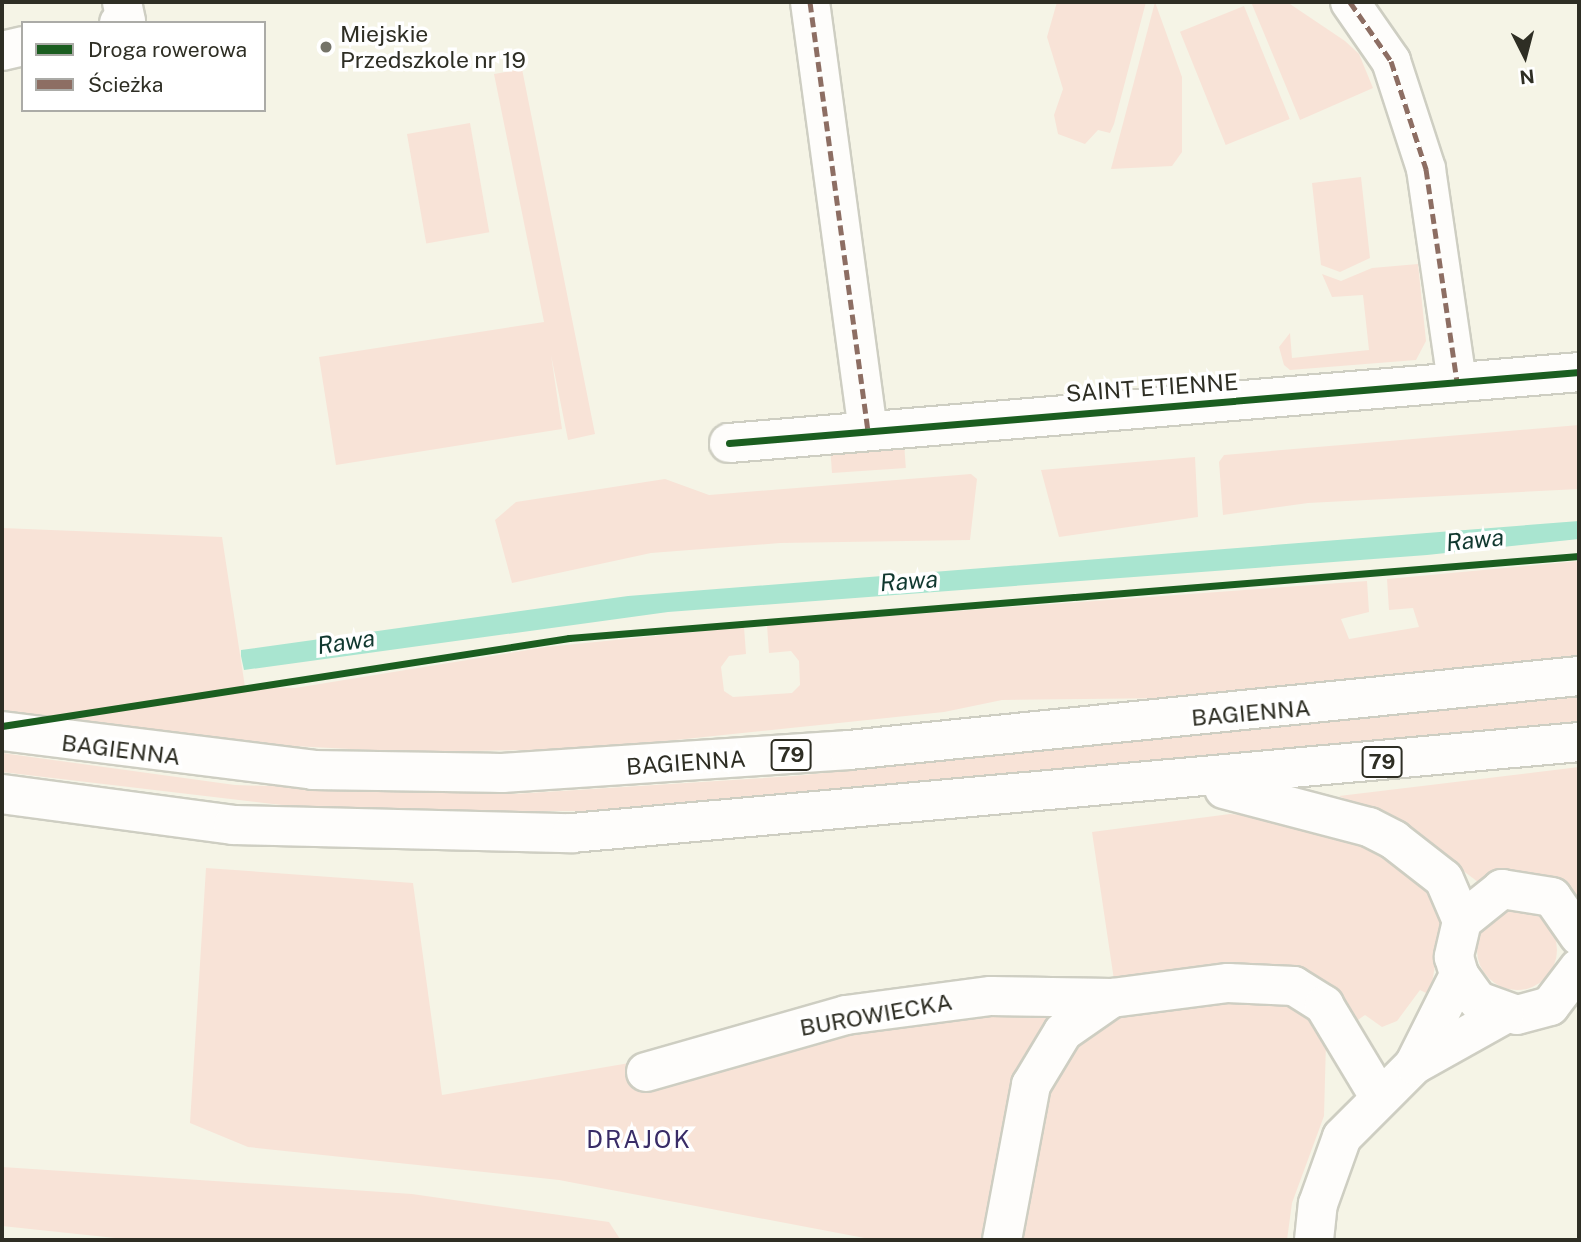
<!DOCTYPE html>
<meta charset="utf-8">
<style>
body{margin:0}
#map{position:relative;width:1581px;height:1242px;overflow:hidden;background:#f5f4e6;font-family:"Public Sans",sans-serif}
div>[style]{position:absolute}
.green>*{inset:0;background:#f8e3d7;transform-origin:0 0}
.round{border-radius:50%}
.water>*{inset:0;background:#a9e5d0}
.roads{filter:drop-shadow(2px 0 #cecec2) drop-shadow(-2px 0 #cecec2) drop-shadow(0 2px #cecec2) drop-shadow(0 -2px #cecec2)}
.minor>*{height:38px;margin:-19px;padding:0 19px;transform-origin:19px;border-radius:19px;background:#fefdfb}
.major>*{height:38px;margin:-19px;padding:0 19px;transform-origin:19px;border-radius:19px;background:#fefdfb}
.quiet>*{height:5px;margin-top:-2.5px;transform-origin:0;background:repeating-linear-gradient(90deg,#8d6e63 0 10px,transparent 0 15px)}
.cycleway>*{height:7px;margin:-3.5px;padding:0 3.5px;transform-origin:3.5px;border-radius:3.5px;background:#1b5e20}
.dots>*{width:19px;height:19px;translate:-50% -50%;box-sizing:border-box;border:4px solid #fff;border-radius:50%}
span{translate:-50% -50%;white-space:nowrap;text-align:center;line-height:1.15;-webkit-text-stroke:7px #fff;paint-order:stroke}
.shield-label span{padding:2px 5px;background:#fff;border:2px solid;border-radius:5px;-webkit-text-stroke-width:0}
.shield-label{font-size:21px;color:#2e2e24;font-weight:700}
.poi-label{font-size:23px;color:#2e2e24}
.left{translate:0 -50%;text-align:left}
.street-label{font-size:23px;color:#2e2e24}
.water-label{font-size:24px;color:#10382f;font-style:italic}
.neighbourhood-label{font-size:24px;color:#392c67;letter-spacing:2px}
.frame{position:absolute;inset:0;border:4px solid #2e2e24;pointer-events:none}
.legend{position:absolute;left:21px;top:21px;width:245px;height:91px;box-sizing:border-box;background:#fff;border:2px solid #ababa7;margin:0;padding:9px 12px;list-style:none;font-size:21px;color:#2e2e24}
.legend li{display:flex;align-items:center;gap:14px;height:35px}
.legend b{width:35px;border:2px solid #ababa7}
.north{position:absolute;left:1490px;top:21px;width:70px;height:70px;-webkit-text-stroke:5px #fff;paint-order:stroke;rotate:174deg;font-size:19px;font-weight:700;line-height:28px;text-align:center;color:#2e2e24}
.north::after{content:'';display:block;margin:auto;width:24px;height:32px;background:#2e2e24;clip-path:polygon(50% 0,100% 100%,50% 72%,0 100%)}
</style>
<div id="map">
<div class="green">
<i style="clip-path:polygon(1057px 2px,1146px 2px,1114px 124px,1110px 133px,1098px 130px,1085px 144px,1058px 134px,1054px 115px,1063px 89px,1047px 37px)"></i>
<i style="clip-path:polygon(1155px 2px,1182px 77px,1182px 152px,1172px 166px,1111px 169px)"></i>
<i style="clip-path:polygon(1251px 2px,1287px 2px,1345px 41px,1359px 54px,1373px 88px,1300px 120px)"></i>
<i style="left:1244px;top:6px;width:122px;height:69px;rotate:68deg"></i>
<i style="clip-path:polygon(522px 69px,595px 434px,568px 440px,551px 355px,562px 429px,336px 465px,319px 357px,544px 322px,494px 74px)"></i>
<i style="left:470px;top:123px;width:111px;height:64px;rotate:80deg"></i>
<i style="clip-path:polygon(1361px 177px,1370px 258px,1340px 272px,1321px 265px,1312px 183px)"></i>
<i style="clip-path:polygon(1418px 264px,1426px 341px,1416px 360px,1290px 370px,1284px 365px,1279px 347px,1290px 333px,1292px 358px,1369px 350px,1363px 295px,1332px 297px,1322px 274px,1341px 281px,1372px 268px)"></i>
<i style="clip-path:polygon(1579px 425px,1579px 489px,1308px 503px,1223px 515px,1219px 462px,1224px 455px)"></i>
<i style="left:904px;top:442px;width:26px;height:74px;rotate:86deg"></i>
<i style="clip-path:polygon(1195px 457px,1198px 517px,1059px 537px,1041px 470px)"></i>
<i style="clip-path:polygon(971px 474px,977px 479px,970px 540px,780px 543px,651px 553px,512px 583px,495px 520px,516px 502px,665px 479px,709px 495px)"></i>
<i style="clip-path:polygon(2px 528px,222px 537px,245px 687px,295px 688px,546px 647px,744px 627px,746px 654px,729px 656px,721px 667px,724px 691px,733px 697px,792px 693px,800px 685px,799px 661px,791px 651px,769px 653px,767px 625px,1367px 581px,1369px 612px,1341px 619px,1349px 639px,1419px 627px,1413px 608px,1389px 610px,1387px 579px,1579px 561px,1579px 656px,1175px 698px,1002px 700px,944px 712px,589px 749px,409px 752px,254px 744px,2px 710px)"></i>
<i style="clip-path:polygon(1579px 697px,1579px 721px,597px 811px,332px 811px,2px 772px,2px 753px,235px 785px,514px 794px,794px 776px)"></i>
<i style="clip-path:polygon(1579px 767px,1579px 906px,1523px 872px,1478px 882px,1409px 830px,1339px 796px)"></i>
<i style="clip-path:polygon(1230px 814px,1303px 822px,1355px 840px,1435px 894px,1444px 913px,1430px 995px,1420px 990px,1397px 1021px,1382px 1027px,1365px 1015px,1326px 1042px,1324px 1116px,1292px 1203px,1287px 1240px,875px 1240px,559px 1180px,248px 1147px,190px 1123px,206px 868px,413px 883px,442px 1095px,1114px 980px,1092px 832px)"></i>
<i class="round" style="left:1477px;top:910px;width:80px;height:80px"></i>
<i style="clip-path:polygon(2px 1167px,412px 1194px,609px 1222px,620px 1239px,134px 1240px,2px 1226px)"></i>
</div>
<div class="water">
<i style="clip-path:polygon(1579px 521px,1579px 539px,1427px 555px,668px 612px,244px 670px,241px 656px,241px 650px,628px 596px)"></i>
</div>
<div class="roads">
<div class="minor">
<i style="left:810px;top:2px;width:431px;rotate:82.3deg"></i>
<i style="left:1350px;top:2px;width:72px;rotate:55.2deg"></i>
<i style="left:1391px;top:61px;width:114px;rotate:72deg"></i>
<i style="left:1426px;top:169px;width:215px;rotate:81.7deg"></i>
<i style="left:119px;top:23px;width:7px;rotate:-16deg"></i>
<i style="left:126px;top:21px;width:19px;rotate:-102deg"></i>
<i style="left:2px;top:51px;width:22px;rotate:-13deg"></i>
<i style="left:729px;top:443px;width:853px;rotate:-4.77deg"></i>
<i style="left:1579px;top:936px;width:47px;rotate:-124.7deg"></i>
<i style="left:1552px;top:897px;width:51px;rotate:-170.9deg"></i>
<i style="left:1502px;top:889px;width:51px;rotate:141.3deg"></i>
<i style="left:1462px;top:921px;width:37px;rotate:103deg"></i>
<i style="left:1454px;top:957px;width:19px;rotate:74deg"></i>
<i style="left:1459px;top:975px;width:32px;rotate:54deg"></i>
<i style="left:1478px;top:1001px;width:41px;rotate:19.7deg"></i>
<i style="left:1517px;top:1015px;width:34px;rotate:-15deg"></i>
<i style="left:1550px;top:1006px;width:48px;rotate:-52.7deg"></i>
<i style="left:1414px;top:1065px;width:101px;rotate:-63.4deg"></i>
<i style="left:646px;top:1072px;width:208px;rotate:-15.9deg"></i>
<i style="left:846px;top:1015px;width:146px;rotate:-7.5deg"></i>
<i style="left:991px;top:996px;width:121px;rotate:0.9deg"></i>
<i style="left:1112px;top:998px;width:117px;rotate:-7.4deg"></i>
<i style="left:1228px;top:983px;width:66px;rotate:2.6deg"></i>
<i style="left:1294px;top:986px;width:36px;rotate:32deg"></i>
<i style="left:1324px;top:1005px;width:105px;rotate:59deg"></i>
<i style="left:1002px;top:1240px;width:158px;rotate:-79.4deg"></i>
<i style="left:1031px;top:1085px;width:62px;rotate:-58.9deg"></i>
<i style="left:1063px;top:1032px;width:60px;rotate:-34.8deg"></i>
<i style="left:1314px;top:1240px;width:36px;rotate:-84deg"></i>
<i style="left:1318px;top:1204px;width:71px;rotate:-70.3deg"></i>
<i style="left:1342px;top:1137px;width:102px;rotate:-45deg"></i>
<i style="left:1414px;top:1065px;width:104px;rotate:-29.3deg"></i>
</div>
<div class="major">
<i style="left:2px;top:731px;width:313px;rotate:7.1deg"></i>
<i style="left:313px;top:770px;width:189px;rotate:0.9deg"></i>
<i style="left:502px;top:773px;width:348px;rotate:-3.8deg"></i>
<i style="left:849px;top:750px;width:734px;rotate:-5.79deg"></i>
<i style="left:1224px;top:789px;width:150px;rotate:14.7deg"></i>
<i style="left:1369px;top:827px;width:28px;rotate:27deg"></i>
<i style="left:1394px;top:840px;width:63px;rotate:38deg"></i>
<i style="left:1444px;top:879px;width:46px;rotate:66.8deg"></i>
<i style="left:2px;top:794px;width:233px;rotate:7.6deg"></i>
<i style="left:233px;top:825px;width:339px;rotate:1.4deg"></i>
<i style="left:572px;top:833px;width:1011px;rotate:-5.16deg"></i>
</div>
</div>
<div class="quiet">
<i style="left:810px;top:2px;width:431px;rotate:82.3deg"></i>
<i style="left:1350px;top:2px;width:72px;rotate:55.2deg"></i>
<i style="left:1391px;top:61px;width:114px;rotate:72deg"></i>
<i style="left:1426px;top:169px;width:215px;rotate:81.7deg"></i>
</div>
<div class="cycleway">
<i style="left:729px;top:443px;width:853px;rotate:-4.77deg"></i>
<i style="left:2px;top:726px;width:574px;rotate:-8.82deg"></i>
<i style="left:569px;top:638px;width:1013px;rotate:-4.64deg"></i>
</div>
<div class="dots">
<i style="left:326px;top:47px;background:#747368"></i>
</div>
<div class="shield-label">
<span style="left:791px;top:755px">79</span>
<span style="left:1382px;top:762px">79</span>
</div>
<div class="poi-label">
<span class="left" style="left:340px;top:47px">Miejskie<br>Przedszkole nr 19</span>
</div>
<div class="street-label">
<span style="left:1152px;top:388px;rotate:-4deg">SAINT ETIENNE</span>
<span style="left:1251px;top:713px;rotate:-5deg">BAGIENNA</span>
<span style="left:121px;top:750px;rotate:7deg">BAGIENNA</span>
<span style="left:686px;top:763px;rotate:-4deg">BAGIENNA</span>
<span style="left:876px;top:1015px;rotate:-10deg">BUROWIECKA</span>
</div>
<div class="water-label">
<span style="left:1475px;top:540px;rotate:-6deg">Rawa</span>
<span style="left:909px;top:581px;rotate:-4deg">Rawa</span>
<span style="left:346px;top:642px;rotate:-8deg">Rawa</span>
</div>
<div class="neighbourhood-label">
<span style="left:639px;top:1140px">DRAJOK</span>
</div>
<div class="frame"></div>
<ul class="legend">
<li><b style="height:9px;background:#1b5e20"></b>Droga rowerowa</li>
<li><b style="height:9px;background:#8d6e63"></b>Ścieżka</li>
</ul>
<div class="north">N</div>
</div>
